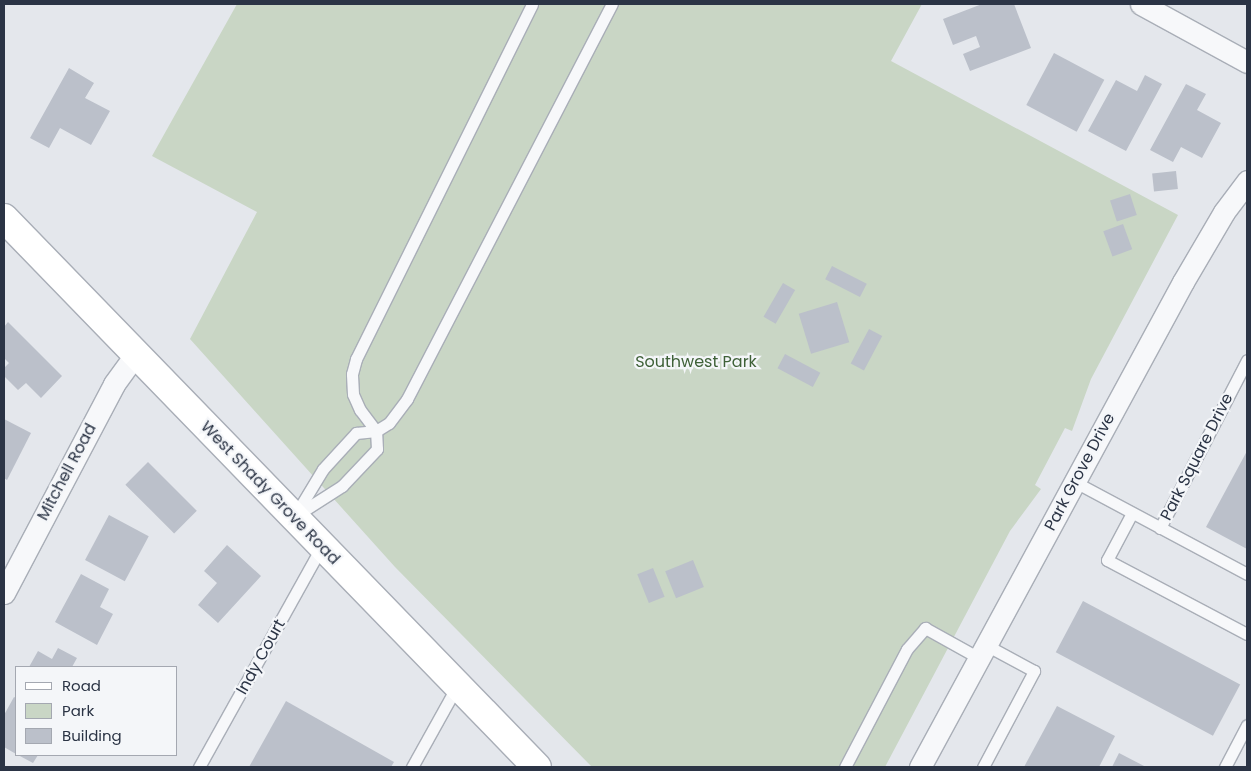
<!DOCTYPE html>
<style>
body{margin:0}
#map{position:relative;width:1251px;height:771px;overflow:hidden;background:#e4e7ec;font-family:Poppins,sans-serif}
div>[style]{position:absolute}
.green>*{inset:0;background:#c9d6c5}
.building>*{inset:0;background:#bbc0ca;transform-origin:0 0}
.roads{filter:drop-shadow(1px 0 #a9aeb7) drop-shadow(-1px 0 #a9aeb7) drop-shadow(0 1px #a9aeb7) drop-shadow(0 -1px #a9aeb7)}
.service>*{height:11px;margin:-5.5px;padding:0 5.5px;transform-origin:5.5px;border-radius:5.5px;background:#f7f8fa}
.minor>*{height:21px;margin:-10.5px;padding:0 10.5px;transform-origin:10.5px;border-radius:10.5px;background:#f7f8fa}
.secondary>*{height:28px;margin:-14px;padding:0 14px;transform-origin:14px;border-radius:14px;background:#fff}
span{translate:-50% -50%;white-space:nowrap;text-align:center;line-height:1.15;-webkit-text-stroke:4.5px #f4f6f9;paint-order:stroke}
.park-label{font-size:16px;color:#3f6138}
.street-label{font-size:16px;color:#2b3445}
.frame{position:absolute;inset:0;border:5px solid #2b3445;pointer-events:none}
.legend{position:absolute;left:15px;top:666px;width:162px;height:90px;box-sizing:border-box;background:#f4f6f9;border:1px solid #a4a8b1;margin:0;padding:6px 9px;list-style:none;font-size:15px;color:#2b3445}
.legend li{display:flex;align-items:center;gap:10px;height:25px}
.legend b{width:25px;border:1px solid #a4a8b1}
</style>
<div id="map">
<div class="green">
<i style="clip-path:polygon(237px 4px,922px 4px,891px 61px,1178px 215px,1091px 379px,1072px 431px,1065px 428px,1035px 485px,1041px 489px,1010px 531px,885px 767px,592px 767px,395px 567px,190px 339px,257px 212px,152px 156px)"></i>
</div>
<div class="building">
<i style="clip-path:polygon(982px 4px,1014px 4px,1031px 48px,970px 71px,963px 54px,980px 47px,976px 36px,953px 45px,943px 19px)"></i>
<i style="left:1054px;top:53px;width:57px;height:59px;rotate:28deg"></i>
<i style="clip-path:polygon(69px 68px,94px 83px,85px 98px,110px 111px,91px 145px,60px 128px,49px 148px,30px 138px)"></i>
<i style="clip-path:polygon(1145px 75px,1162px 84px,1126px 151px,1088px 131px,1116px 80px,1137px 91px)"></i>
<i style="clip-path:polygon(1186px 84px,1206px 94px,1197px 110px,1221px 123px,1202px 158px,1181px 147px,1173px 162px,1150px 150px)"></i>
<i style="left:1176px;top:171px;width:18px;height:24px;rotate:84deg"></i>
<i style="left:1130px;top:194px;width:22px;height:21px;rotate:72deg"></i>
<i style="left:1123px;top:224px;width:27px;height:21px;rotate:70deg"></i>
<i style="left:832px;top:266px;width:39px;height:15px;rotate:27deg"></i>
<i style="left:783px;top:283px;width:14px;height:39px;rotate:30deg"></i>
<i style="left:837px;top:302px;width:42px;height:40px;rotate:73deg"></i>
<i style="clip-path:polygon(8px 322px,62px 376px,41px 398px,26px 383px,18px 390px,4px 376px,4px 368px,9px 363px,4px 358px,4px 327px)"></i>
<i style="left:869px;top:329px;width:15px;height:39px;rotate:28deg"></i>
<i style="left:785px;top:354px;width:40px;height:16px;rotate:28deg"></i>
<i style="clip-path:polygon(4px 419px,31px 433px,7px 480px,4px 478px)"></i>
<i style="clip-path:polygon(1247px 451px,1247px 549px,1206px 527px)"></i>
<i style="left:148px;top:462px;width:69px;height:32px;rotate:45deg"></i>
<i style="left:109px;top:515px;width:45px;height:51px;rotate:28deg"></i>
<i style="clip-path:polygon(227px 545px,261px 576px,218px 623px,198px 605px,217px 583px,204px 571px)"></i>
<i style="left:693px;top:560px;width:29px;height:30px;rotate:68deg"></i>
<i style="left:653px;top:568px;width:31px;height:17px;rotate:68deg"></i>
<i style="clip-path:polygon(81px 574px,109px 589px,100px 607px,113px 614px,97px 645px,55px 622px)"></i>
<i style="left:1083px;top:601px;width:178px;height:58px;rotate:28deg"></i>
<i style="clip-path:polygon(58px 648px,77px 658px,72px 667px,29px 667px,38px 651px,52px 659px)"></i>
<i style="clip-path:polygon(14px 697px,16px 698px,16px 754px,4px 747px,4px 715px)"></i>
<i style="clip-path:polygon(286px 701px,394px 762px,391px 767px,249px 767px)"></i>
<i style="clip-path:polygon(1057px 706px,1115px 736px,1099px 767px,1024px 767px)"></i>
<i style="clip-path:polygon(1119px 753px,1146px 767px,1112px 767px)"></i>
<i style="clip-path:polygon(18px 755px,38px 755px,33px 763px)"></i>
</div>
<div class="roads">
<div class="service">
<i style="left:1075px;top:482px;width:195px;rotate:28.1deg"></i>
<i style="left:1132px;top:513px;width:53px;rotate:118deg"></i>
<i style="left:1107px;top:560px;width:158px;rotate:27.9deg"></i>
<i style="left:295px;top:516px;width:56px;rotate:-32.6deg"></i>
<i style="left:342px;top:486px;width:51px;rotate:-46.6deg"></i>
<i style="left:377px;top:449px;width:18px;rotate:-93deg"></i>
<i style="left:376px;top:431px;width:26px;rotate:-127deg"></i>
<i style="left:360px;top:410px;width:17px;rotate:-114deg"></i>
<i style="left:353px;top:394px;width:20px;rotate:-93deg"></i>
<i style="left:352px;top:374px;width:16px;rotate:-75deg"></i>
<i style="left:356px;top:359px;width:396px;rotate:-63.6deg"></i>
<i style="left:294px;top:517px;width:56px;rotate:-58.9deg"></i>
<i style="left:323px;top:469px;width:49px;rotate:-47.5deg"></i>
<i style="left:356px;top:433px;width:20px;rotate:-6deg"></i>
<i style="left:376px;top:431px;width:15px;rotate:-32deg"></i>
<i style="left:389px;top:423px;width:30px;rotate:-53deg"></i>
<i style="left:407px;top:399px;width:445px;rotate:-62.6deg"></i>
<i style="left:1160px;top:528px;width:189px;rotate:-62.6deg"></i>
<i style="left:199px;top:767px;width:253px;rotate:-60.9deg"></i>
<i style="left:412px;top:767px;width:93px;rotate:-60.9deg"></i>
<i style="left:845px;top:767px;width:133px;rotate:-62.3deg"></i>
<i style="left:907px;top:649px;width:28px;rotate:-49deg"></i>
<i style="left:925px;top:628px;width:62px;rotate:29.1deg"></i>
<i style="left:983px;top:767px;width:109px;rotate:-62deg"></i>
<i style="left:1034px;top:671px;width:55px;rotate:-151.6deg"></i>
<i style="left:1225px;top:767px;width:47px;rotate:-62.4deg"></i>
</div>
<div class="minor">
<i style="left:1141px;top:4px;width:121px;rotate:28.7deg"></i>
<i style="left:4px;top:593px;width:236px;rotate:-62.2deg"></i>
<i style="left:114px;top:384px;width:37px;rotate:-54deg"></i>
<i style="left:920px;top:767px;width:552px;rotate:-61.53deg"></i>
<i style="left:1183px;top:282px;width:81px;rotate:-59.6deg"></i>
<i style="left:1224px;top:212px;width:39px;rotate:-53deg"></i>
</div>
<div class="secondary">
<i style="left:4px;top:218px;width:765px;rotate:45.85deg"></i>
</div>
</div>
<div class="park-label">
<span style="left:696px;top:362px">Southwest Park</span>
</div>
<div class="street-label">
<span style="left:1197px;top:457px;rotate:-63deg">Park Square Drive</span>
<span style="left:67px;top:472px;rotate:-62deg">Mitchell Road</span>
<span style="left:1080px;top:472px;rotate:-62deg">Park Grove Drive</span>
<span style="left:270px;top:493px;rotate:46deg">West Shady Grove Road</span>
<span style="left:261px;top:657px;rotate:-61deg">Indy Court</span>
</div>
<div class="frame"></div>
<ul class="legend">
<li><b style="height:6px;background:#fff"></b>Road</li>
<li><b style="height:14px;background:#c9d6c5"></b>Park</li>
<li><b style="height:14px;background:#bbc0ca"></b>Building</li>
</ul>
</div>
